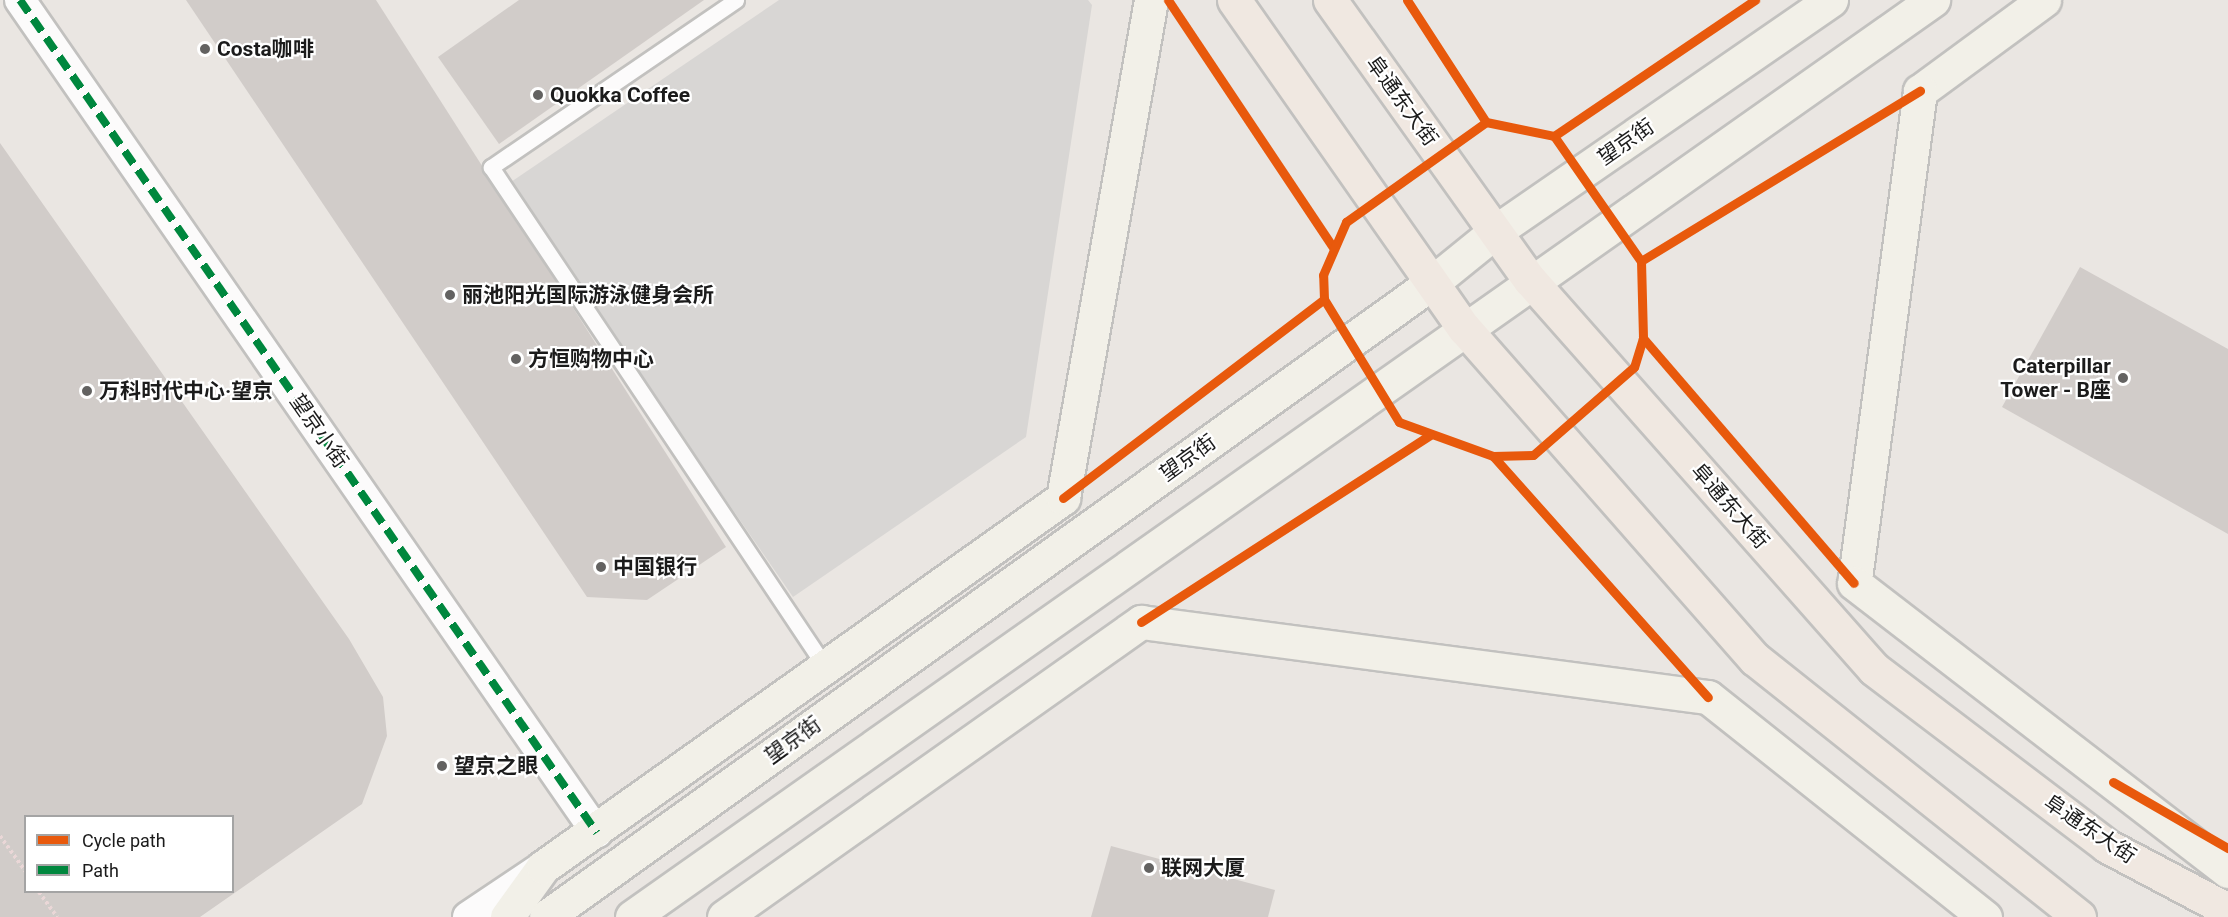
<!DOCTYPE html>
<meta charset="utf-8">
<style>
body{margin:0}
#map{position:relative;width:2228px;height:917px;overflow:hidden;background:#eae6e2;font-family:Roboto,"Noto Sans SC",sans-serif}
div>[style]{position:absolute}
.religious>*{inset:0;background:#d8d6d4}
.building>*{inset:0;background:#d1ccc9}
.path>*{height:4px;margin-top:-2px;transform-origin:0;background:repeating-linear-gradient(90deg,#ead7d7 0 3px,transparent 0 6px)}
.roads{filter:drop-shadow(2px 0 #c2c1bf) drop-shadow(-2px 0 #c2c1bf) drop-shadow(0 2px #c2c1bf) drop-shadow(0 -2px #c2c1bf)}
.lane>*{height:15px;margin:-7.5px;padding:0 7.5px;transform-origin:7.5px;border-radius:7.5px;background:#fcfbfb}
.street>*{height:30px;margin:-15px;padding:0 15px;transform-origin:15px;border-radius:15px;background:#fcfbfb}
.secondary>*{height:33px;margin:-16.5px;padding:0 16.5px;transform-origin:16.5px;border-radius:16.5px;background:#f2f0e8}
.primary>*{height:33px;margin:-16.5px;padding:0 16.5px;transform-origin:16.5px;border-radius:16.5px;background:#f0e8e1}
.quiet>*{height:8px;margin-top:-4px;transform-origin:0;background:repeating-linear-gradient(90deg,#00873e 0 15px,transparent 0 23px)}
.cycleway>*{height:9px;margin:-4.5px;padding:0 4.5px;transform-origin:4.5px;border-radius:4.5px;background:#e8590c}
.dots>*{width:16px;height:16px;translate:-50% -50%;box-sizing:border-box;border:3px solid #fff;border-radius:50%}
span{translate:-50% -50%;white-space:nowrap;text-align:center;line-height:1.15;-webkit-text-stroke:4.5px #fff;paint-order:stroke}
.poi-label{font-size:21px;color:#1b1b1b;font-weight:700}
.left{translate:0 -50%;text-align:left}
.right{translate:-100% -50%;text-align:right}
.street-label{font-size:21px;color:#1b1b1b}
.legend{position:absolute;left:24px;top:815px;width:210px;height:78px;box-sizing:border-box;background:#fff;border:2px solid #a4a4a4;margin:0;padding:8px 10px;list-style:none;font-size:18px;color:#1b1b1b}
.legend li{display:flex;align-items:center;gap:12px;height:30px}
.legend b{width:30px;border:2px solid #a4a4a4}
</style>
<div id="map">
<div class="religious">
<i style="clip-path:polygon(779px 0,1088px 0,1092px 5px,1026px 437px,793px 597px,508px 184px)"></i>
</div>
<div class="building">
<i style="clip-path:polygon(186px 0,376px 0,726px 547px,647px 600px,587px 597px)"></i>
<i style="clip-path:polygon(519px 0,704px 0,499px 144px,438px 57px)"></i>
<i style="clip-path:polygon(evenodd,0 143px,349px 639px,383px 697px,387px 736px,362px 804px,200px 917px,0 917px,0 143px,26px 816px,232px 816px,232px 892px,26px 892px,26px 816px)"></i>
<i style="clip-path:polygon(2080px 267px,2228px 349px,2228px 534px,2002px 407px)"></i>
<i style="clip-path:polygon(1111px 846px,1275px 890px,1268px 917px,1091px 917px)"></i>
</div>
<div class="path">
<i style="left:0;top:836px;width:44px;rotate:54.2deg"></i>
<i style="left:39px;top:892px;width:31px;rotate:54deg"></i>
</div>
<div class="roads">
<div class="lane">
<i style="left:736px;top:0;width:297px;rotate:145.7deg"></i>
<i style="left:491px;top:167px;width:603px;rotate:56.23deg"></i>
</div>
<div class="street">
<i style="left:20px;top:0;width:1013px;rotate:55.29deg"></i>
<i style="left:468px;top:917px;width:84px;rotate:-33.9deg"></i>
</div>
<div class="secondary">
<i style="left:2044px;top:0;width:154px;rotate:143.7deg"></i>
<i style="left:1920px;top:91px;width:496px;rotate:97.6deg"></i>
<i style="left:1854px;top:583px;width:472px;rotate:37.6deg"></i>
<i style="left:507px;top:917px;width:62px;rotate:-54.2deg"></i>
<i style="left:543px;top:867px;width:638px;rotate:-35.36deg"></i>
<i style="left:1063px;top:498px;width:506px;rotate:-79.98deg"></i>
<i style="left:546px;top:917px;width:1091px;rotate:-35.6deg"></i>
<i style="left:1433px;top:282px;width:81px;rotate:-39deg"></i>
<i style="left:1496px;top:231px;width:407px;rotate:-34.6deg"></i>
<i style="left:632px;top:917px;width:1592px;rotate:-35.18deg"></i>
<i style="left:724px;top:917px;width:511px;rotate:-35.28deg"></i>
<i style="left:1141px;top:622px;width:572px;rotate:7.54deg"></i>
<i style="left:1708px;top:697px;width:354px;rotate:38.5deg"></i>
</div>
<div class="primary">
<i style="left:1234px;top:0;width:401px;rotate:55deg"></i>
<i style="left:1464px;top:328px;width:441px;rotate:48.7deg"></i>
<i style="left:1755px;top:659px;width:414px;rotate:38.5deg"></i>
<i style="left:1330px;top:0;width:344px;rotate:54.5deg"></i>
<i style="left:1530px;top:280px;width:519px;rotate:48.51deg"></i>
<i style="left:1874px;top:669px;width:293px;rotate:37.2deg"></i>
<i style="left:2107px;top:846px;width:137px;rotate:27.9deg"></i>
</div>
</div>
<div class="quiet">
<i style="left:20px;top:0;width:1013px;rotate:55.29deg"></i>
</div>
<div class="cycleway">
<i style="left:1168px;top:0;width:297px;rotate:56.3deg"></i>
<i style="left:1407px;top:0;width:145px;rotate:57.1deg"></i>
<i style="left:1486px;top:122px;width:69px;rotate:11.6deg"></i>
<i style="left:1554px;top:136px;width:152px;rotate:55.2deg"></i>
<i style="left:1641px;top:261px;width:77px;rotate:88.5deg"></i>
<i style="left:1643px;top:338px;width:30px;rotate:107deg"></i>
<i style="left:1634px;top:367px;width:134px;rotate:138.9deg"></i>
<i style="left:1533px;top:455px;width:40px;rotate:178.6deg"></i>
<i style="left:1493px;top:456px;width:100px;rotate:-160.1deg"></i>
<i style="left:1399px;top:422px;width:144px;rotate:-121.4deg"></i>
<i style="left:1324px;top:299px;width:24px;rotate:-92deg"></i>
<i style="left:1323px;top:275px;width:58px;rotate:-66.5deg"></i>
<i style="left:1346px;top:222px;width:172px;rotate:-35.5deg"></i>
<i style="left:1554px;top:136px;width:243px;rotate:-34.1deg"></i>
<i style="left:1641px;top:261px;width:327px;rotate:-31.4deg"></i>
<i style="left:1643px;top:338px;width:323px;rotate:49.3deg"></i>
<i style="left:1493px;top:456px;width:323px;rotate:48.3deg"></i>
<i style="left:1063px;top:498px;width:328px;rotate:-37.3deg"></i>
<i style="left:1141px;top:622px;width:344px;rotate:-32.9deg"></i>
<i style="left:2113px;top:782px;width:133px;rotate:29.9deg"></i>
</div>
<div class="dots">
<i style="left:205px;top:49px;background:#636261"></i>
<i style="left:538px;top:95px;background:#636261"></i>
<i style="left:450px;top:295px;background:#636261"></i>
<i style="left:516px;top:359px;background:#636261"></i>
<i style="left:2123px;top:378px;background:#636261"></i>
<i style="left:87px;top:391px;background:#636261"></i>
<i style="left:601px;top:567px;background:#636261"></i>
<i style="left:442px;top:766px;background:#636261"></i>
<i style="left:1149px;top:868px;background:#636261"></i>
</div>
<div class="poi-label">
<span class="left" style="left:217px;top:49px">Costa咖啡</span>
<span class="left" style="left:550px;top:95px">Quokka Coffee</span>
<span class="left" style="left:462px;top:295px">丽池阳光国际游泳健身会所</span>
<span class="left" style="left:528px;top:359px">方恒购物中心</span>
<span class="right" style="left:2111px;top:378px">Caterpillar<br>Tower - B座</span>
<span class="left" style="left:99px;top:391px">万科时代中心·望京</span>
<span class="left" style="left:613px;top:567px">中国银行</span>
<span class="left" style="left:454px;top:766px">望京之眼</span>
<span class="left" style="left:1161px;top:868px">联网大厦</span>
</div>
<div class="street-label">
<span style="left:1402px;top:101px;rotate:54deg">阜通东大街</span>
<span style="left:1626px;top:142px;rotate:-35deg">望京街</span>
<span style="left:319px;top:431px;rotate:55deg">望京小街</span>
<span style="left:1188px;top:458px;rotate:-36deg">望京街</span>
<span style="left:1730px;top:506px;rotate:49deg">阜通东大街</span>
<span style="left:793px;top:740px;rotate:-36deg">望京街</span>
<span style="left:2090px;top:829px;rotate:34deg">阜通东大街</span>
</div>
<ul class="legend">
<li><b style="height:8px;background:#e8590c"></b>Cycle path</li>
<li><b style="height:8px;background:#00873e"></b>Path</li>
</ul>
</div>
